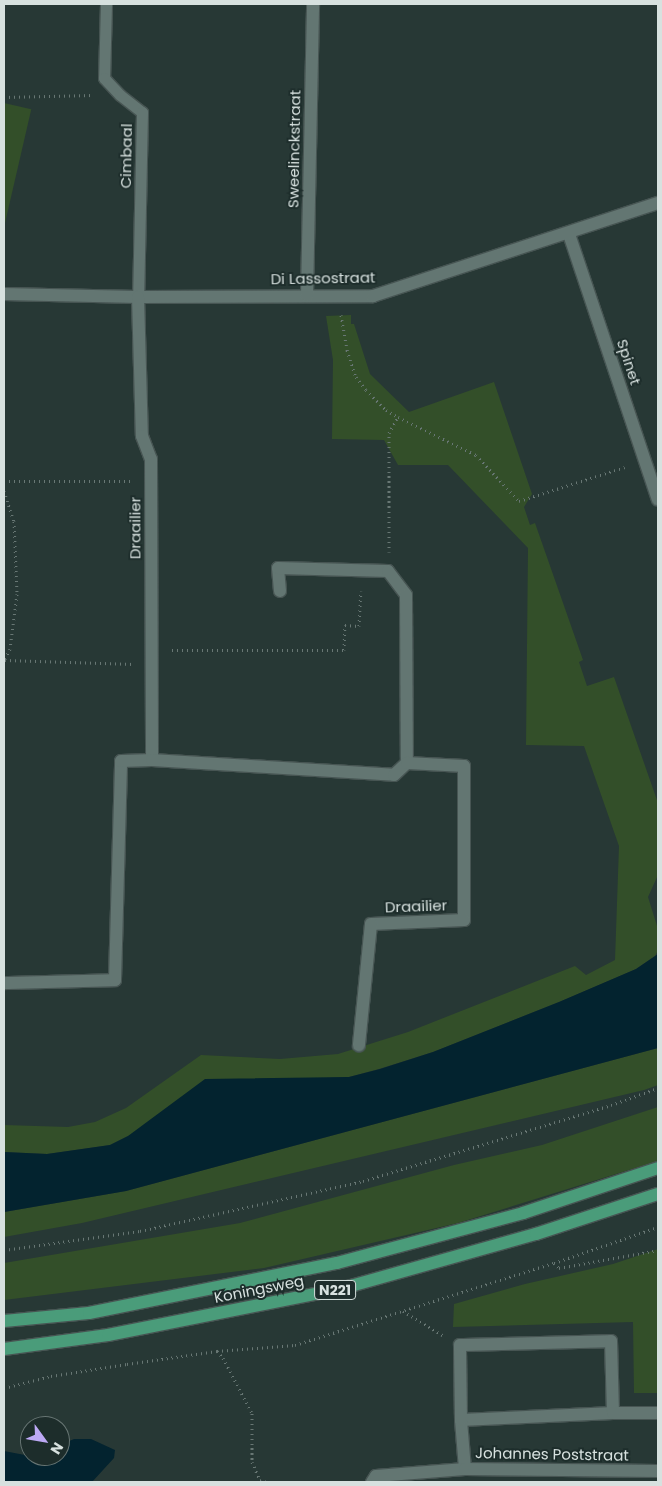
<!DOCTYPE html>
<style>
body{margin:0}
#map{position:relative;width:662px;height:1486px;overflow:hidden;background:#273835;font-family:Poppins,sans-serif}
div>[style]{position:absolute}
.green>*{inset:0;background:#334f29;transform-origin:0 0}
.water>*{inset:0;background:#03232f}
.path>*{height:3px;margin-top:-1.5px;transform-origin:0;background:repeating-linear-gradient(90deg,#687774 0 1px,transparent 0 5px)}
.roads{filter:drop-shadow(1px 0 #475553) drop-shadow(-1px 0 #475553) drop-shadow(0 1px #475553) drop-shadow(0 -1px #475553)}
.service>*{height:11px;margin:-5.5px;padding:0 5.5px;transform-origin:5.5px;border-radius:5.5px;background:#637672}
.minor>*{height:12px;margin:-6px;padding:0 6px;transform-origin:6px;border-radius:6px;background:#637672}
.primary>*{height:12px;margin:-6px;padding:0 6px;transform-origin:6px;border-radius:6px;background:#4a9c7a}
span{translate:-50% -50%;white-space:nowrap;text-align:center;line-height:1.15;-webkit-text-stroke:4px #1d2d2b;paint-order:stroke}
.shield-label span{padding:1px 4px;background:#1d2d2b;border:1px solid;border-radius:4px;-webkit-text-stroke-width:0}
.shield-label{font-size:14px;color:#d7e1df;font-weight:700}
.street-label{font-size:15px;color:#d7e1df}
.frame{position:absolute;inset:0;border:5px solid #d7e1df;pointer-events:none}
.north{position:absolute;left:20px;top:1416px;width:50px;height:50px;box-sizing:border-box;background:#1d2d2b;border:1px solid #677573;border-radius:50%;rotate:122deg;font-size:14px;font-weight:700;line-height:20px;text-align:center;color:#d7e1df}
.north::after{content:'';display:block;margin:auto;width:18px;height:22px;background:#bda9f5;clip-path:polygon(50% 0,100% 100%,50% 72%,0 100%)}
</style>
<div id="map">
<div class="green">
<i style="left:4px;top:103px;width:28px;height:167px;rotate:13deg"></i>
<i style="clip-path:polygon(351px 315px,351px 324px,354px 324px,370px 374px,409px 412px,494px 382px,532px 494px,524px 507px,530px 525px,535px 523px,583px 660px,579px 662px,587px 686px,614px 677px,658px 803px,658px 875px,648px 897px,658px 929px,658px 950px,655px 956px,636px 969px,559px 1002px,433px 1052px,379px 1069px,349px 1077px,303px 1079px,128px 1136px,110px 1145px,47px 1154px,4px 1152px,4px 1125px,68px 1127px,95px 1122px,126px 1108px,201px 1055px,280px 1059px,338px 1054px,408px 1032px,575px 966px,586px 975px,615px 960px,619px 846px,584px 746px,526px 745px,528px 548px,448px 465px,398px 465px,384px 440px,332px 439px,333px 360px,326px 316px)"></i>
<i style="clip-path:polygon(658px 1048px,658px 1085px,644px 1090px,82px 1223px,4px 1237px,4px 1212px,126px 1191px)"></i>
<i style="clip-path:polygon(658px 1107px,658px 1161px,458px 1223px,264px 1268px,4px 1300px,4px 1263px,240px 1223px,454px 1165px,542px 1145px)"></i>
<i style="clip-path:polygon(658px 1249px,658px 1393px,634px 1393px,633px 1322px,453px 1327px,454px 1304px,525px 1284px,613px 1264px)"></i>
</div>
<div class="water">
<i style="clip-path:polygon(658px 954px,658px 1048px,126px 1191px,4px 1212px,4px 1152px,47px 1154px,110px 1145px,128px 1136px,205px 1079px,349px 1077px,380px 1069px,433px 1052px,559px 1002px,636px 969px)"></i>
<i style="clip-path:polygon(74px 1439px,91px 1439px,115px 1450px,114px 1458px,92px 1482px,4px 1482px,4px 1451px,30px 1456px,60px 1456px,60px 1445px)"></i>
</div>
<div class="path">
<i style="left:4px;top:97px;width:90px;rotate:-1.3deg"></i>
<i style="left:341px;top:315px;width:36px;rotate:80deg"></i>
<i style="left:347px;top:350px;width:28px;rotate:72deg"></i>
<i style="left:356px;top:377px;width:16px;rotate:52deg"></i>
<i style="left:366px;top:390px;width:28px;rotate:45deg"></i>
<i style="left:386px;top:410px;width:14px;rotate:30deg"></i>
<i style="left:398px;top:417px;width:87px;rotate:26deg"></i>
<i style="left:476px;top:455px;width:63px;rotate:46.9deg"></i>
<i style="left:519px;top:501px;width:111px;rotate:-17.8deg"></i>
<i style="left:4px;top:481px;width:127px"></i>
<i style="left:4px;top:491px;width:32px;rotate:72deg"></i>
<i style="left:14px;top:521px;width:73px;rotate:87.6deg"></i>
<i style="left:17px;top:594px;width:55px;rotate:97.3deg"></i>
<i style="left:10px;top:649px;width:13px;rotate:117deg"></i>
<i style="left:389px;top:552px;width:119px;rotate:-90deg"></i>
<i style="left:389px;top:433px;width:18px;rotate:-61deg"></i>
<i style="left:172px;top:650px;width:172px"></i>
<i style="left:344px;top:650px;width:25px;rotate:-88deg"></i>
<i style="left:345px;top:625px;width:14px;rotate:4deg"></i>
<i style="left:359px;top:626px;width:35px;rotate:-87deg"></i>
<i style="left:5px;top:660px;width:129px;rotate:1.8deg"></i>
<i style="left:4px;top:1250px;width:137px;rotate:-8deg"></i>
<i style="left:140px;top:1231px;width:229px;rotate:-12.6deg"></i>
<i style="left:363px;top:1181px;width:259px;rotate:-17deg"></i>
<i style="left:611px;top:1105px;width:50px;rotate:-19.9deg"></i>
<i style="left:554px;top:1263px;width:7px;rotate:45deg"></i>
<i style="left:559px;top:1268px;width:101px;rotate:-10.3deg"></i>
<i style="left:403px;top:1311px;width:48px;rotate:31.4deg"></i>
<i style="left:217px;top:1351px;width:9px;rotate:49deg"></i>
<i style="left:223px;top:1358px;width:62px;rotate:62.2deg"></i>
<i style="left:252px;top:1413px;width:49px;rotate:90deg"></i>
<i style="left:252px;top:1462px;width:20px;rotate:66deg"></i>
<i style="left:260px;top:1480px;width:7px;rotate:16deg"></i>
<i style="left:4px;top:1388px;width:49px;rotate:-14.3deg"></i>
<i style="left:51px;top:1376px;width:77px;rotate:-9deg"></i>
<i style="left:127px;top:1364px;width:91px;rotate:-8.2deg"></i>
<i style="left:217px;top:1351px;width:78px;rotate:-4.4deg"></i>
<i style="left:295px;top:1345px;width:272px;rotate:-17.6deg"></i>
<i style="left:554px;top:1263px;width:110px;rotate:-19.1deg"></i>
</div>
<div class="roads">
<div class="service">
<i style="left:106px;top:4px;width:74px;rotate:91.5deg"></i>
<i style="left:104px;top:78px;width:23px;rotate:47deg"></i>
<i style="left:120px;top:95px;width:28px;rotate:38deg"></i>
<i style="left:142px;top:112px;width:185px;rotate:91.2deg"></i>
</div>
<div class="minor">
<i style="left:569px;top:234px;width:280px;rotate:71.5deg"></i>
<i style="left:4px;top:294px;width:134px;rotate:1.3deg"></i>
<i style="left:138px;top:297px;width:235px;rotate:-0.2deg"></i>
<i style="left:373px;top:296px;width:300px;rotate:-18.1deg"></i>
<i style="left:307px;top:295px;width:291px;rotate:-88.8deg"></i>
<i style="left:138px;top:297px;width:139px;rotate:88.4deg"></i>
<i style="left:142px;top:436px;width:25px;rotate:69deg"></i>
<i style="left:151px;top:459px;width:301px;rotate:89.8deg"></i>
<i style="left:280px;top:591px;width:23px;rotate:-95deg"></i>
<i style="left:278px;top:568px;width:110px;rotate:1.6deg"></i>
<i style="left:388px;top:571px;width:30px;rotate:53deg"></i>
<i style="left:406px;top:595px;width:168px;rotate:89.7deg"></i>
<i style="left:4px;top:983px;width:111px;rotate:-1.5deg"></i>
<i style="left:115px;top:980px;width:219px;rotate:-88.4deg"></i>
<i style="left:121px;top:761px;width:31px;rotate:-2deg"></i>
<i style="left:152px;top:760px;width:242px;rotate:3.5deg"></i>
<i style="left:394px;top:775px;width:18px;rotate:-43deg"></i>
<i style="left:407px;top:763px;width:57px;rotate:3deg"></i>
<i style="left:464px;top:766px;width:154px;rotate:90deg"></i>
<i style="left:464px;top:920px;width:93px;rotate:177.5deg"></i>
<i style="left:371px;top:924px;width:122px;rotate:95.7deg"></i>
<i style="left:461px;top:1420px;width:152px;rotate:-2.6deg"></i>
<i style="left:465px;top:1469px;width:49px;rotate:-94.7deg"></i>
<i style="left:461px;top:1420px;width:75px;rotate:-90.8deg"></i>
<i style="left:460px;top:1345px;width:151px;rotate:-1.5deg"></i>
<i style="left:611px;top:1341px;width:72px;rotate:88.4deg"></i>
<i style="left:613px;top:1413px;width:45px"></i>
<i style="left:372px;top:1482px;width:7px;rotate:-56deg"></i>
<i style="left:376px;top:1476px;width:89px;rotate:-4.5deg"></i>
<i style="left:465px;top:1469px;width:193px;rotate:0.6deg"></i>
</div>
<div class="primary">
<i style="left:4px;top:1321px;width:85px;rotate:-5.4deg"></i>
<i style="left:89px;top:1313px;width:253px;rotate:-11.4deg"></i>
<i style="left:337px;top:1263px;width:193px;rotate:-15deg"></i>
<i style="left:523px;top:1213px;width:142px;rotate:-18.4deg"></i>
<i style="left:4px;top:1349px;width:105px;rotate:-7.7deg"></i>
<i style="left:108px;top:1335px;width:237px;rotate:-11.2deg"></i>
<i style="left:340px;top:1289px;width:204px;rotate:-15.7deg"></i>
<i style="left:536px;top:1234px;width:128px;rotate:-18.2deg"></i>
</div>
</div>
<div class="shield-label">
<span style="left:335px;top:1290px">N221</span>
</div>
<div class="street-label">
<span style="left:294px;top:149px;rotate:-89deg">Sweelinckstraat</span>
<span style="left:126px;top:156px;rotate:-89deg">Cimbaal</span>
<span style="left:323px;top:278px;rotate:-1deg">Di Lassostraat</span>
<span style="left:629px;top:362px;rotate:72deg">Spinet</span>
<span style="left:135px;top:528px;rotate:-90deg">Draailier</span>
<span style="left:416px;top:906px;rotate:-2deg">Draailier</span>
<span style="left:259px;top:1289px;rotate:-11deg">Koningsweg</span>
<span style="left:552px;top:1454px;rotate:1deg">Johannes Poststraat</span>
</div>
<div class="frame"></div>
<div class="north">N</div>
</div>
